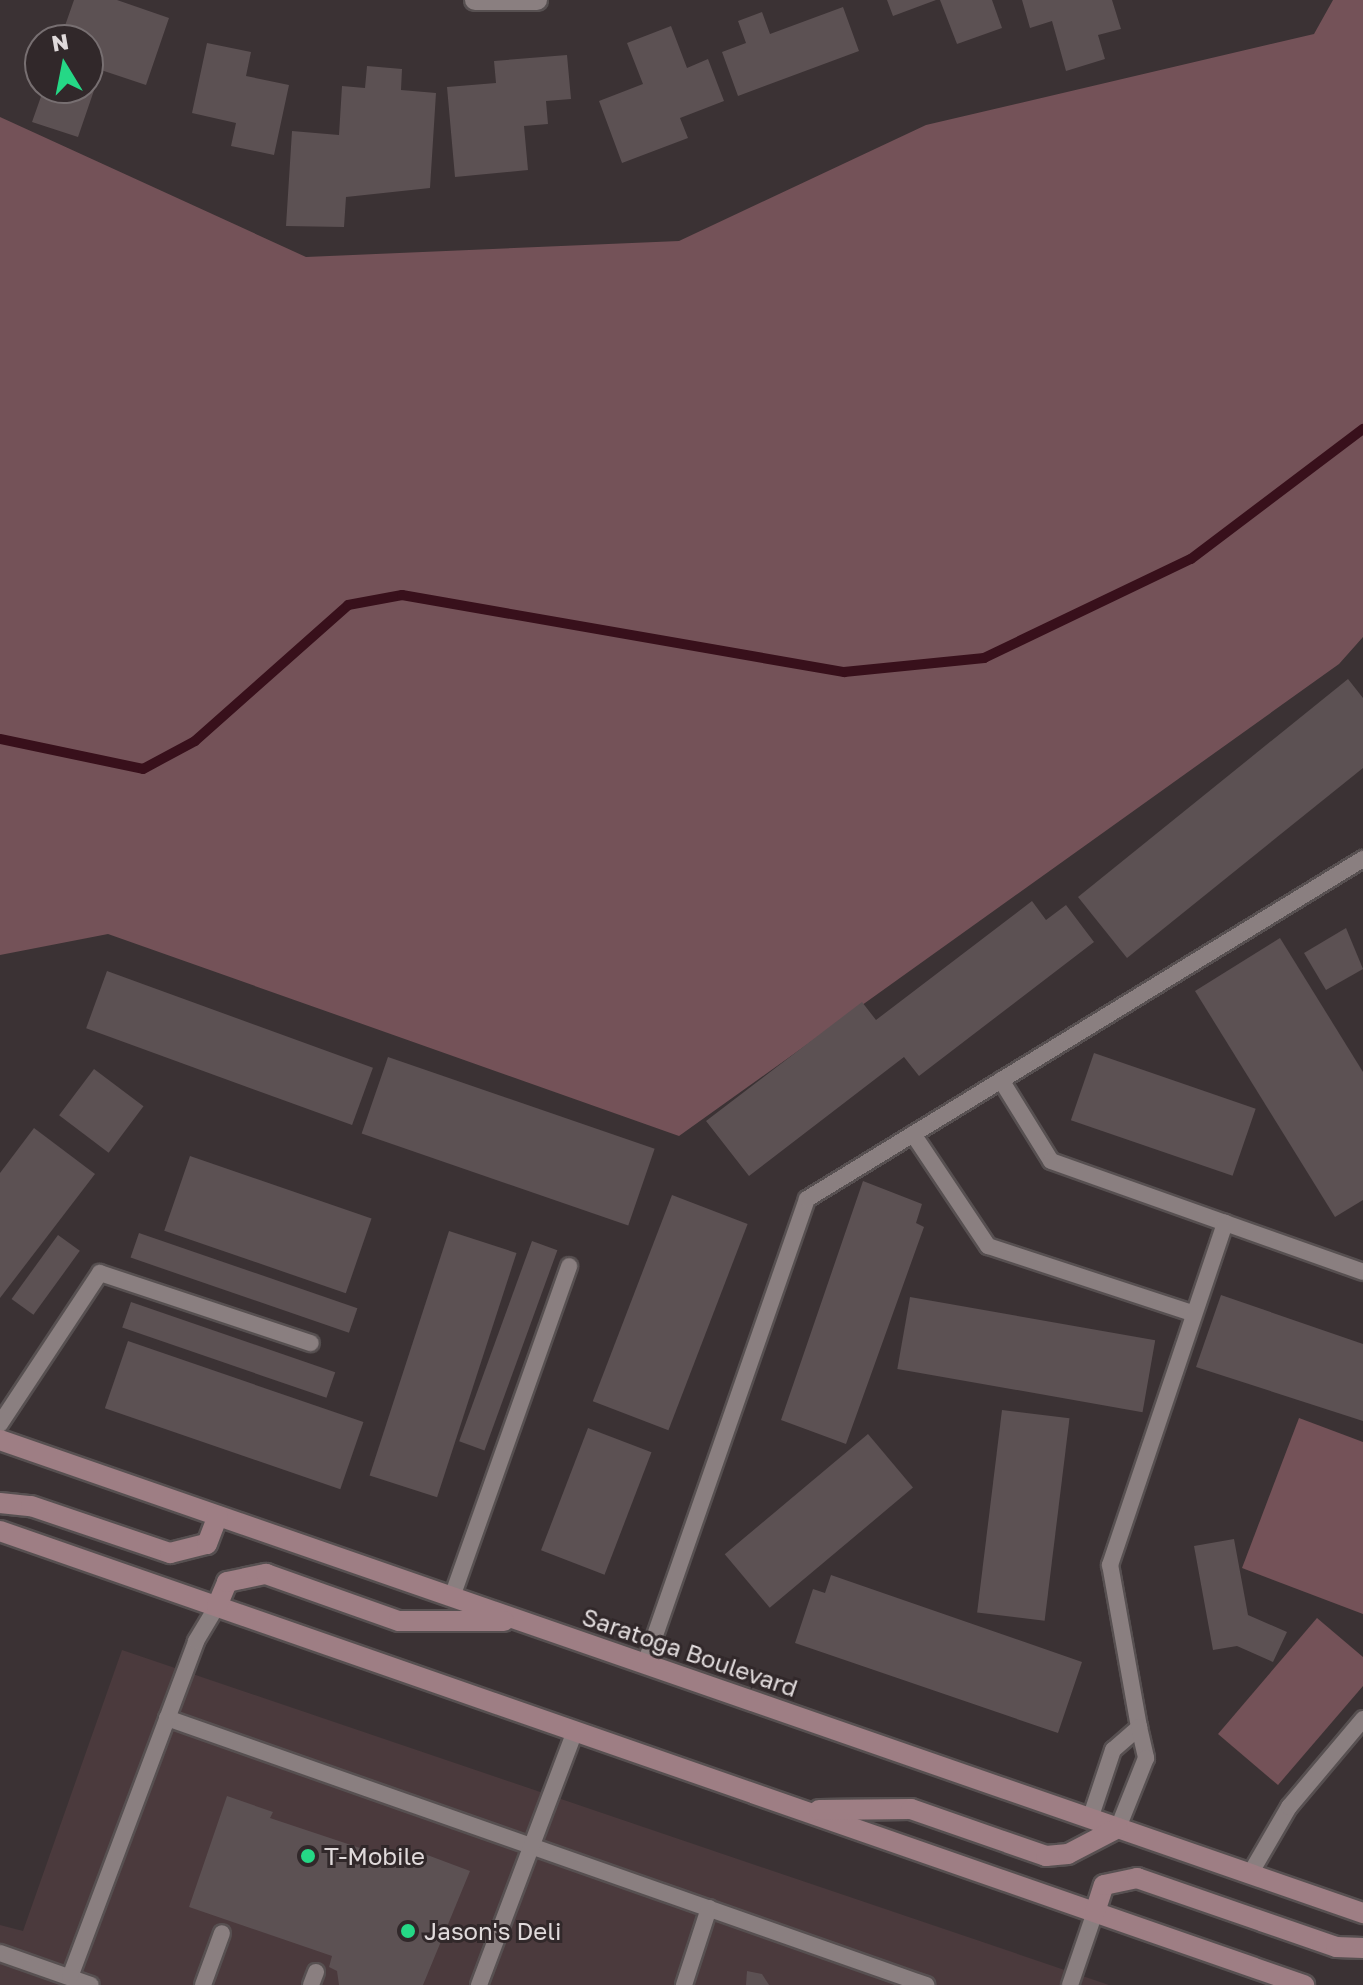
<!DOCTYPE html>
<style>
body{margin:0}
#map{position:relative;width:1363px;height:1985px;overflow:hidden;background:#3b3234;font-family:"Golos Text",sans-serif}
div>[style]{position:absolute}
.built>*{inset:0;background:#4b3a3d}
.green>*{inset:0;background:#745258}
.stream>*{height:10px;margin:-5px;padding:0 5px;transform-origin:5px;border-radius:5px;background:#38101b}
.building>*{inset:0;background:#5c5153;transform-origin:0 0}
.roads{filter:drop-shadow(2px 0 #575051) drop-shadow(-2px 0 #575051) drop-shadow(0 2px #575051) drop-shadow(0 -2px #575051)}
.service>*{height:16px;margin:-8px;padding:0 8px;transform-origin:8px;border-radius:8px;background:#8a7f80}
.minor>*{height:20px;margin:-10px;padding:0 10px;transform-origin:10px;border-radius:10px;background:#8a7f80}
.secondary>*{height:20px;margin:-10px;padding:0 10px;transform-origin:10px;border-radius:10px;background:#9e7e84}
.dots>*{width:22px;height:22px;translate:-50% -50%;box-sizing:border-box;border:4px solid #31282a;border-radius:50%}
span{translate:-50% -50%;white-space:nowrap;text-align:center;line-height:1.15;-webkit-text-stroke:6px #31282a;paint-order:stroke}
.street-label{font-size:24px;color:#e0dadb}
.poi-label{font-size:24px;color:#e0dadb}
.left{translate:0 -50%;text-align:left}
.north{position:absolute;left:24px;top:24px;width:80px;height:80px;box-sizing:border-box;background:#31282a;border:2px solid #776f71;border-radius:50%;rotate:350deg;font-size:22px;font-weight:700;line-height:32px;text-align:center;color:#e0dadb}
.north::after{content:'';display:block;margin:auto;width:28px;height:36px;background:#25d886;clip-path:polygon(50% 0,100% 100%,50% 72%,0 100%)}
</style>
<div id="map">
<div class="built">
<i style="clip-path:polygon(122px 1650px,1109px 1985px,0 1985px,0 1925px,23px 1931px)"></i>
</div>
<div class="green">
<i style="clip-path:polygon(1333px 0,1363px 0,1363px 637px,1339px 664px,679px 1136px,108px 934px,0 955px,0 117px,306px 257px,679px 241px,926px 125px,1314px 34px)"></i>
<i style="clip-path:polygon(1299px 1418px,1363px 1442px,1363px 1614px,1242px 1568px)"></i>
<i style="clip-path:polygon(1317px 1618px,1363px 1657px,1363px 1686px,1278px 1785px,1218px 1734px)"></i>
</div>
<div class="stream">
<i style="left:0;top:739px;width:146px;rotate:11.8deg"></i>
<i style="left:143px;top:769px;width:59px;rotate:-28.3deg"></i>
<i style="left:195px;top:741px;width:205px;rotate:-41.6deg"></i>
<i style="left:348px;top:605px;width:55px;rotate:-10.5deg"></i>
<i style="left:402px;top:595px;width:449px;rotate:9.9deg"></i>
<i style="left:844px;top:672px;width:141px;rotate:-5.7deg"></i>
<i style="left:984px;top:658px;width:229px;rotate:-25.6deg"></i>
<i style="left:1191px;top:559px;width:216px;rotate:-37.1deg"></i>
</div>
<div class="building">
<i style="clip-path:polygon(74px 0,117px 0,169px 18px,146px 85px,101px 70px,78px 137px,32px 122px,44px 88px,88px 88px,88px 40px,60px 40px)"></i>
<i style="clip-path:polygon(887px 0,936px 0,893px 16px)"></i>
<i style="clip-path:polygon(940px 0,992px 0,1002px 28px,957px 44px)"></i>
<i style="clip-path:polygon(1022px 0,1112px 0,1121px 29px,1098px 35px,1105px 59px,1066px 71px,1052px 21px,1030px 28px)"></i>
<i style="clip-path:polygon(843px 7px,859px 51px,738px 96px,722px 52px,746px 43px,738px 21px,762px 12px,770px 34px)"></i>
<i style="clip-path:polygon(671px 26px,687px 68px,708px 59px,724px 101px,680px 118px,688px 138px,622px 163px,599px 101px,643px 84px,627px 43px)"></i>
<i style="clip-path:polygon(207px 43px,251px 52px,246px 76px,289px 85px,274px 155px,231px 146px,236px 123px,192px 113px)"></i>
<i style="clip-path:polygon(567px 55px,571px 99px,546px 101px,548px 124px,524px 126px,528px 170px,455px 177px,447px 87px,496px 83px,494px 61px)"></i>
<i style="clip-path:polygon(367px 66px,402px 69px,401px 90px,436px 93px,430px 188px,346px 197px,344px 227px,286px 226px,292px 131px,339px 135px,342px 86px,365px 88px)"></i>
<i style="clip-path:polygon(1348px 679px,1363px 698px,1363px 768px,1127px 958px,1078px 897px)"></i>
<i style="clip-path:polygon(1032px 901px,1046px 920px,1066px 905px,1094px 942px,919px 1076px,904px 1057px,749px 1176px,706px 1121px,862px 1002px,876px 1020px)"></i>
<i style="clip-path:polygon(1346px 928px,1363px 969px,1326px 990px,1304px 953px)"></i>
<i style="clip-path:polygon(1280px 938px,1363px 1072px,1363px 1200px,1335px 1217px,1195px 991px)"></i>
<i style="left:107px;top:971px;width:283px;height:61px;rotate:20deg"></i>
<i style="left:1094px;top:1053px;width:171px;height:71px;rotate:19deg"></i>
<i style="left:388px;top:1057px;width:282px;height:81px;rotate:19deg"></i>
<i style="left:94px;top:1069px;width:62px;height:58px;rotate:37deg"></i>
<i style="clip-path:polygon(34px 1128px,95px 1174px,0 1298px,0 1173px)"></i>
<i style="left:190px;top:1156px;width:192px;height:79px;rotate:19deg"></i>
<i style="clip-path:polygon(863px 1181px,922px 1204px,916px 1223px,924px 1227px,846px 1444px,781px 1420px)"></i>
<i style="left:672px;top:1195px;width:81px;height:221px;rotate:21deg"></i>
<i style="left:449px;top:1231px;width:71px;height:257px;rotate:18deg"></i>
<i style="left:139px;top:1233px;width:231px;height:26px;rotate:19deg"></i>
<i style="left:58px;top:1235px;width:27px;height:79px;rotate:36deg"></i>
<i style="left:532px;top:1241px;width:27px;height:213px;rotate:20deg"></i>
<i style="clip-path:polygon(1221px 1295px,1363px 1344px,1363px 1421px,1196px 1367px)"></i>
<i style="left:910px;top:1297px;width:249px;height:73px;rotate:10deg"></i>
<i style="left:131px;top:1302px;width:216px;height:27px;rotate:19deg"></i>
<i style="left:128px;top:1341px;width:249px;height:71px;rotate:19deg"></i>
<i style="left:1002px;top:1410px;width:68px;height:204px;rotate:7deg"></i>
<i style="left:588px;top:1428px;width:68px;height:131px;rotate:21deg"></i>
<i style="left:868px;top:1434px;width:70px;height:187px;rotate:50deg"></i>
<i style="clip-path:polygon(1234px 1539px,1248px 1615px,1287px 1632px,1273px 1662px,1237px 1646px,1213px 1650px,1194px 1546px)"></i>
<i style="clip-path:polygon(831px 1575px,1082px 1662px,1058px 1733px,795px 1643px,813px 1589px,825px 1593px)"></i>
<i style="clip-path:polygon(227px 1796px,273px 1812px,270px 1818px,417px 1867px,422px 1853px,470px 1871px,423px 1985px,339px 1985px,337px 1971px,329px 1967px,332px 1956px,189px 1907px)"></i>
<i style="clip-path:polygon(747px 1971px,762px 1974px,769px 1985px,746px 1985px)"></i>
</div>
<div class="roads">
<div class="service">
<i style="left:1001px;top:1080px;width:95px;rotate:58.3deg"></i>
<i style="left:1051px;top:1161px;width:185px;rotate:19.6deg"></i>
<i style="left:913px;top:1134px;width:135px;rotate:56.2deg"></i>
<i style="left:988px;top:1246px;width:215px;rotate:18.2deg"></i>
<i style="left:0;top:1424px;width:181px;rotate:-56.5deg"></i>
<i style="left:100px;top:1273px;width:222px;rotate:18.4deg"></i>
<i style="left:452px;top:1597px;width:351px;rotate:-70.5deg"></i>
<i style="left:645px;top:1664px;width:492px;rotate:-70.8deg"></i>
<i style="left:807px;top:1199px;width:652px;rotate:-31.45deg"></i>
<i style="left:167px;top:1718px;width:805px;rotate:19.38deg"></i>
<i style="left:1139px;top:1727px;width:165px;rotate:-100.1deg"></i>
<i style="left:1110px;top:1565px;width:361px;rotate:-71.4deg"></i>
<i style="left:1225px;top:1223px;width:146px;rotate:19.5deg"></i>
<i style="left:1090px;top:1819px;width:73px;rotate:-71.6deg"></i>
<i style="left:1113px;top:1750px;width:35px;rotate:-41deg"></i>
<i style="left:1139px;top:1727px;width:32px;rotate:77deg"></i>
<i style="left:1146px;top:1758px;width:75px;rotate:111.8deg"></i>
<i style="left:1250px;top:1874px;width:78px;rotate:-59.8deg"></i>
<i style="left:1289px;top:1807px;width:115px;rotate:-49.9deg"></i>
<i style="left:0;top:1953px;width:96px;rotate:19.4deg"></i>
<i style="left:70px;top:1977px;width:359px;rotate:-69.4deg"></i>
<i style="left:196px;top:1641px;width:41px;rotate:-59deg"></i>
<i style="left:203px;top:1985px;width:55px;rotate:-69.9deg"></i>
<i style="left:311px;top:1985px;width:14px;rotate:-69deg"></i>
<i style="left:479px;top:1985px;width:272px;rotate:-69.3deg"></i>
<i style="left:684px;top:1985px;width:81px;rotate:-72deg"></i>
<i style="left:1070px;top:1985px;width:77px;rotate:-71.1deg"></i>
</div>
<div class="minor">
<i style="left:475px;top:0;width:62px"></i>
</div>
<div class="secondary">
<i style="left:0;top:1440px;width:1443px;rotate:19.14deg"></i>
<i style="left:0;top:1503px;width:31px;rotate:6deg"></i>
<i style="left:31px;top:1506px;width:147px;rotate:18.7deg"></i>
<i style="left:170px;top:1553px;width:38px;rotate:-14deg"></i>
<i style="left:207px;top:1544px;width:30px;rotate:-69deg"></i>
<i style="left:0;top:1531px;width:1381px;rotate:19.2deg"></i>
<i style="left:217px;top:1606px;width:26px;rotate:-67deg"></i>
<i style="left:227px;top:1582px;width:40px;rotate:-12deg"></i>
<i style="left:266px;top:1574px;width:141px;rotate:19.5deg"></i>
<i style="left:399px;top:1621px;width:105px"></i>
<i style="left:819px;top:1810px;width:92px;rotate:-0.6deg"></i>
<i style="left:911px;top:1809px;width:143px;rotate:19.2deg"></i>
<i style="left:1046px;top:1856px;width:22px;rotate:-5deg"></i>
<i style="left:1068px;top:1854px;width:56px;rotate:-27.5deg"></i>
<i style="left:1095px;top:1912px;width:28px;rotate:-72deg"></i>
<i style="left:1104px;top:1885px;width:34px;rotate:-12deg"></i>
<i style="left:1137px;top:1878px;width:211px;rotate:19.1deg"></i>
<i style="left:1336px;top:1947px;width:27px;rotate:2deg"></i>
</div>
</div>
<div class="dots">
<i style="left:308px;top:1856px;background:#25d886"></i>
<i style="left:408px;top:1931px;background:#25d886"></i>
</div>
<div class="street-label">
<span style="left:690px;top:1652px;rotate:19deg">Saratoga Boulevard</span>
</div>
<div class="poi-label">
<span class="left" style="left:324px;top:1856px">T-Mobile</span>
<span class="left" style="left:424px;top:1931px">Jason's Deli</span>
</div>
<div class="north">N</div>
</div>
